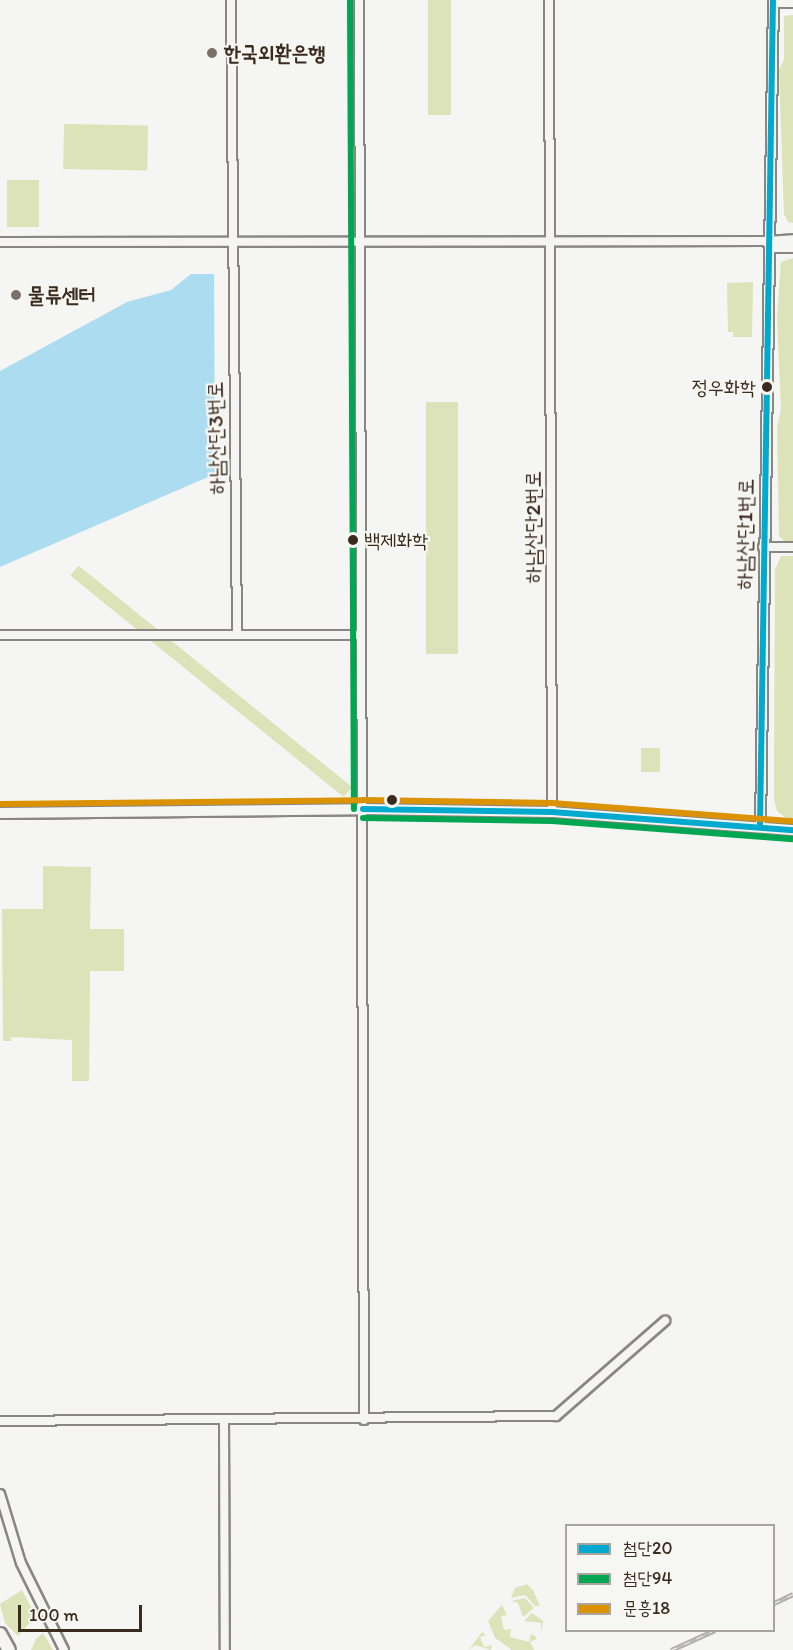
<!DOCTYPE html>
<meta charset="utf-8">
<style>
body{margin:0}
#map{position:relative;width:793px;height:1650px;overflow:hidden;background:#f5f5f3;font-family:Itim,"Poor Story",sans-serif}
div>[style]{position:absolute}
.green>*{inset:0;background:#dce3b8;transform-origin:0 0}
.water>*{inset:0;background:#acdcf0}
.roads{filter:drop-shadow(2px 0 #8a8683) drop-shadow(-2px 0 #8a8683) drop-shadow(0 2px #8a8683) drop-shadow(0 -2px #8a8683)}
.minor>*{height:8px;margin:-4px;padding:0 4px;transform-origin:4px;border-radius:4px;background:#f5f5f3}
.tertiary>*{height:9px;margin:-4.5px;padding:0 4.5px;transform-origin:4.5px;border-radius:4.5px;background:#f5f5f3}
.secondary>*{height:10px;margin:-5px;padding:0 5px;transform-origin:5px;border-radius:5px;background:#f5f5f3}
.trunk>*{height:12px;margin:-6px;padding:0 6px;transform-origin:6px;border-radius:6px;background:#f5f5f3}
.rail>*{height:4.5px;margin-top:-2.25px;transform-origin:0;background:repeating-linear-gradient(90deg,#f6f6f2 0 7px,#b2b0ae 0 14px);box-sizing:border-box;border-block:2px solid #b2b0ae}
.bus-1>*{height:6px;margin:-3px;padding:0 3px;transform-origin:3px;border-radius:3px;background:#00a9ce}
.bus-2>*{height:6px;margin:-3px;padding:0 3px;transform-origin:3px;border-radius:3px;background:#00a651}
.bus-3>*{height:6px;margin:-3px;padding:0 3px;transform-origin:3px;border-radius:3px;background:#db9304}
.dots>*{width:16px;height:16px;translate:-50% -50%;box-sizing:border-box;border:3px solid #f6f6f2;border-radius:50%}
span{translate:-50% -50%;white-space:nowrap;text-align:center;line-height:1.15;-webkit-text-stroke:4.5px #f6f6f2;paint-order:stroke}
.bus-label{font-size:20px;color:#3b2a1e}
.right{translate:-100% -50%;text-align:right}
.left{translate:0 -50%;text-align:left}
.poi-label{font-size:21px;color:#3b2a1e;font-weight:700}
.street-label{font-size:21px;color:#3b2a1e}
.legend{position:absolute;left:565px;top:1524px;width:210px;height:108px;box-sizing:border-box;background:#f6f6f2;border:2px solid #aba49d;margin:0;padding:8px 10px;list-style:none;font-size:18px;color:#3b2a1e}
.legend li{display:flex;align-items:center;gap:12px;height:30px}
.legend b{width:30px;border:2px solid #aba49d}
.scale{position:absolute;left:18px;top:1605px;width:124px;height:27px;box-sizing:border-box;border:3px solid #3b2a1e;border-top:0;padding-left:8px;font-size:18px;line-height:21px;white-space:nowrap;color:#3b2a1e;-webkit-text-stroke:4px #f6f6f2;paint-order:stroke}
</style>
<div id="map">
<div class="green">
<i style="left:428px;top:0;width:23px;height:115px"></i>
<i style="clip-path:polygon(793px 15px,793px 223px,788px 222px,784px 214px,779px 70px,784px 60px,784px 16px)"></i>
<i style="left:64px;top:124px;width:84px;height:45px;rotate:1deg"></i>
<i style="left:7px;top:180px;width:32px;height:47px"></i>
<i style="clip-path:polygon(793px 258px,793px 541px,784px 541px,779px 536px,777px 427px,781px 409px,777px 317px,781px 262px)"></i>
<i style="clip-path:polygon(753px 282px,752px 337px,733px 337px,733px 332px,728px 332px,727px 283px)"></i>
<i style="left:426px;top:402px;width:32px;height:252px"></i>
<i style="clip-path:polygon(781px 556px,793px 556px,793px 818px,786px 818px,777px 811px,774px 799px,775px 570px)"></i>
<i style="left:641px;top:748px;width:19px;height:24px"></i>
<i style="left:352px;top:787px;width:13px;height:352px;rotate:129deg"></i>
<i style="clip-path:polygon(43px 866px,91px 867px,90px 929px,124px 929px,124px 971px,90px 971px,89px 1081px,72px 1081px,72px 1040px,11px 1037px,11px 1041px,3px 1041px,2px 909px,43px 909px)"></i>
<i style="clip-path:polygon(527px 1584px,533px 1590px,540px 1606px,535px 1606px,525px 1595px,511px 1598px,515px 1588px)"></i>
<i style="clip-path:polygon(22px 1590px,36px 1616px,18px 1636px,5px 1623px,0 1604px)"></i>
<i style="clip-path:polygon(525px 1598px,534px 1608px,523px 1617px,518px 1603px,511px 1601px)"></i>
<i style="clip-path:polygon(502px 1605px,507px 1615px,501px 1616px,504px 1630px,511px 1629px,510px 1637px,529px 1642px,531px 1634px,535px 1636px,537px 1639px,530px 1642px,534px 1650px,512px 1650px,495px 1638px,488px 1621px)"></i>
<i style="clip-path:polygon(532px 1613px,543px 1621px,541px 1632px,541px 1623px,524px 1621px)"></i>
<i style="clip-path:polygon(482px 1632px,486px 1635px,480px 1637px,484px 1647px,492px 1645px,491px 1650px,475px 1645px,469px 1650px)"></i>
<i style="clip-path:polygon(43px 1633px,53px 1650px,31px 1650px,36px 1639px)"></i>
</div>
<div class="water">
<i style="clip-path:polygon(191px 274px,214px 274px,215px 474px,0 567px,0 371px,127px 302px,171px 290px)"></i>
</div>
<div class="roads">
<div class="minor">
<i style="left:231px;top:0;width:634px;rotate:89.46deg"></i>
<i style="left:359px;top:0;width:1420px;rotate:89.8deg"></i>
<i style="left:549px;top:0;width:812px;rotate:89.79deg"></i>
<i style="left:773px;top:3px;width:20px"></i>
<i style="left:0;top:242px;width:766px;rotate:-0.07deg"></i>
<i style="left:763px;top:547px;width:30px"></i>
<i style="left:0;top:635px;width:361px"></i>
<i style="left:224px;top:1419px;width:231px;rotate:89.8deg"></i>
<i style="left:0;top:1421px;width:556px;rotate:-0.52deg"></i>
<i style="left:556px;top:1416px;width:145px;rotate:-41.1deg"></i>
<i style="left:0;top:1494px;width:72px;rotate:73.1deg"></i>
<i style="left:21px;top:1563px;width:97px;rotate:63.7deg"></i>
</div>
<div class="tertiary">
<i style="left:766px;top:241px;width:8px;rotate:45deg"></i>
<i style="left:772px;top:247px;width:21px"></i>
<i style="left:766px;top:241px;width:27px;rotate:-4deg"></i>
<i style="left:760px;top:826px;width:826px;rotate:-89.1deg"></i>
</div>
<div class="secondary">
<i style="left:0;top:813px;width:363px;rotate:-0.6deg"></i>
<i style="left:363px;top:809px;width:189px;rotate:0.9deg"></i>
<i style="left:552px;top:812px;width:242px;rotate:4.3deg"></i>
</div>
<div class="trunk">
<i style="left:0;top:1634px;width:18px;rotate:61deg"></i>
</div>
</div>
<div class="rail">
<i style="left:774px;top:1603px;width:21px;rotate:-25deg"></i>
<i style="left:671px;top:1650px;width:48px;rotate:-24.4deg"></i>
</div>
<div class="bus-1">
<i style="left:363px;top:809px;width:189px;rotate:0.9deg"></i>
<i style="left:552px;top:812px;width:242px;rotate:4.3deg"></i>
<i style="left:760px;top:826px;width:826px;rotate:-89.1deg"></i>
</div>
<div class="bus-2">
<i style="left:350px;top:0;width:809px;rotate:89.72deg"></i>
<i style="left:363px;top:818px;width:189px;rotate:0.9deg"></i>
<i style="left:552px;top:821px;width:241px;rotate:4.3deg"></i>
</div>
<div class="bus-3">
<i style="left:0;top:804px;width:363px;rotate:-0.6deg"></i>
<i style="left:363px;top:800px;width:189px;rotate:0.9deg"></i>
<i style="left:552px;top:803px;width:242px;rotate:4.3deg"></i>
</div>
<div class="dots">
<i style="left:212px;top:53px;background:#7c7169"></i>
<i style="left:16px;top:295px;background:#7c7169"></i>
<i style="left:767px;top:387px;background:#3b2a1e"></i>
<i style="left:353px;top:540px;background:#3b2a1e"></i>
<i style="left:392px;top:800px;background:#3b2a1e"></i>
</div>
<div class="bus-label">
<span class="right" style="left:756px;top:387px">정우화학</span>
<span class="left" style="left:364px;top:540px">백제화학</span>
</div>
<div class="poi-label">
<span class="left" style="left:224px;top:53px">한국외환은행</span>
<span class="left" style="left:28px;top:295px">물류센터</span>
</div>
<div class="street-label">
<span style="left:216px;top:438px;rotate:-91deg">하남산단3번로</span>
<span style="left:533px;top:527px;rotate:-90deg">하남산단2번로</span>
<span style="left:745px;top:534px;rotate:-89deg">하남산단1번로</span>
</div>
<ul class="legend">
<li><b style="height:8px;background:#00a9ce"></b>첨단20</li>
<li><b style="height:8px;background:#00a651"></b>첨단94</li>
<li><b style="height:8px;background:#db9304"></b>문흥18</li>
</ul>
<div class="scale">100 m</div>
</div>
